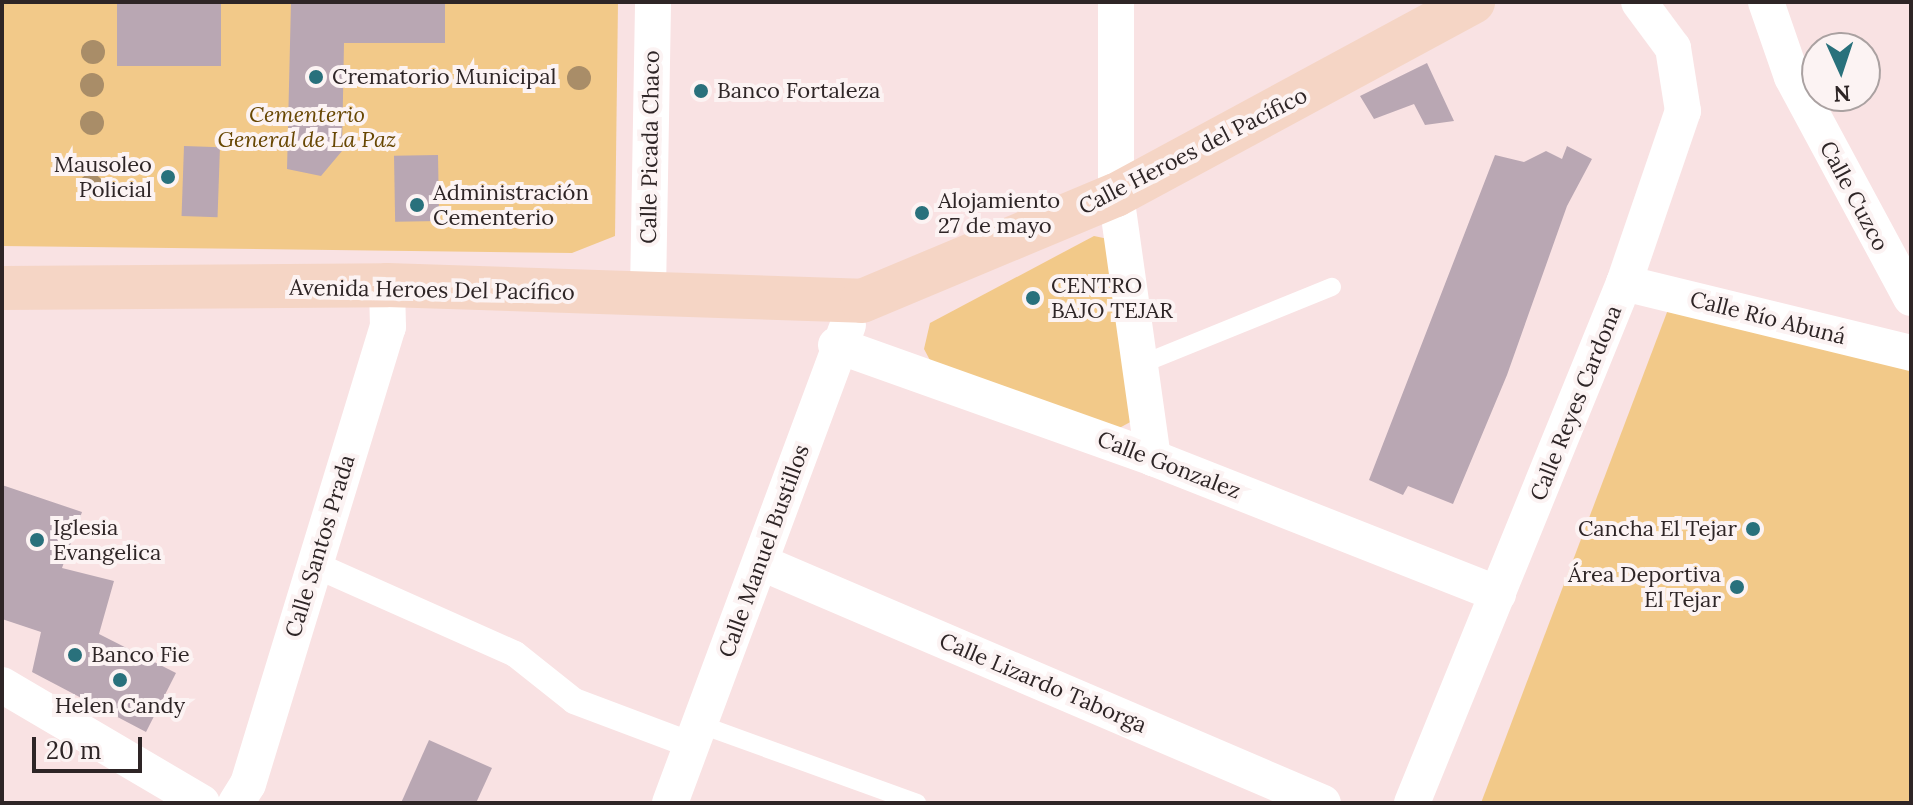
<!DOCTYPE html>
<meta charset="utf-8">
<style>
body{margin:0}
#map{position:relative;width:1913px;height:805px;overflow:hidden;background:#f9e2e3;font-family:Lora,serif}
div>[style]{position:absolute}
.green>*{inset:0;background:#f2c989}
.building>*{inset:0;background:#b9a7b3;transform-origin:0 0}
.service>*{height:18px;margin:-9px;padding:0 9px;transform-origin:9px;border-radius:9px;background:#fff}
.pedestrian>*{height:26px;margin:-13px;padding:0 13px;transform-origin:13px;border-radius:13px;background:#fff}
.minor>*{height:36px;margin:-18px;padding:0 18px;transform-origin:18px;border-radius:18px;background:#fff}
.secondary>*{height:44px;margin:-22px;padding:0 22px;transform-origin:22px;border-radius:22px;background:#f5d5c5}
.trees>*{width:24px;height:24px;margin:-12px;border-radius:50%;background:#a98d68}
.dots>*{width:22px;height:22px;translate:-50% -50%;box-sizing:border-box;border:4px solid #fcf3f3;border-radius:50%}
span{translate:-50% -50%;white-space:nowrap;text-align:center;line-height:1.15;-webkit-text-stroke:8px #fcf3f3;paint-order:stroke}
.poi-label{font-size:22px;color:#2e2526}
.left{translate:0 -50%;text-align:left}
.right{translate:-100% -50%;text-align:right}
.park-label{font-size:22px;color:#684703;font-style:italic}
.street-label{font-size:22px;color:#2e2526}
.frame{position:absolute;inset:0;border:4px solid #2e2526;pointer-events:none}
.north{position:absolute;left:1801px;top:32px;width:80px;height:80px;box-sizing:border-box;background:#fcf3f3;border:2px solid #aaa1a1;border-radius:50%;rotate:177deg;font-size:22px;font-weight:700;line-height:32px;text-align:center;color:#2e2526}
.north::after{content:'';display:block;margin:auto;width:28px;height:36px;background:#29717c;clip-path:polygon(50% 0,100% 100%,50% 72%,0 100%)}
.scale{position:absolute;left:32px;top:737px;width:110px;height:36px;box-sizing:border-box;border:4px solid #2e2526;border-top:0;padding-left:10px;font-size:24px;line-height:28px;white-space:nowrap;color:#2e2526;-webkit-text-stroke:6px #fcf3f3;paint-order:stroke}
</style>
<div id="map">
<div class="green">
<i style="clip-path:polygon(2px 2px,618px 2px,615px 236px,572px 253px,2px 246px)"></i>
<i style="clip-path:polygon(1094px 236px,1113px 240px,1134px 420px,1112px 432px,932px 364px,924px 349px,930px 323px)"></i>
<i style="clip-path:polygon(1672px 299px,1911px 371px,1911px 803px,1481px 803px)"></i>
</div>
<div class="building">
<i style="left:117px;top:2px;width:104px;height:64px"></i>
<i style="clip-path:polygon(291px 2px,445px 2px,445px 43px,344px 43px,342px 151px,321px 176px,287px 169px)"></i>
<i style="clip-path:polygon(1427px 63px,1454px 121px,1425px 125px,1414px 104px,1374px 119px,1360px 96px)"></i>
<i style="left:184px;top:146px;width:36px;height:70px;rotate:2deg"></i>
<i style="clip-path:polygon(1567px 146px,1592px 159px,1567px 206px,1507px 375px,1453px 504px,1408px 486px,1403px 495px,1369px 480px,1495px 155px,1524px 162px,1546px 151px,1562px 159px)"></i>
<i style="left:438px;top:155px;width:66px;height:44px;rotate:89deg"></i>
<i style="clip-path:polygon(2px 485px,82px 512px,62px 568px,114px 581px,99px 634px,176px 673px,146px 732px,32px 672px,41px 632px,2px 619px)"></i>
<i style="clip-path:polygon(429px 740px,492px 768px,476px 803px,401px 803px)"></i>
</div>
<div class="service">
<i style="left:1142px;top:364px;width:205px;rotate:-22.1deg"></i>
<i style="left:699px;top:724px;width:232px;rotate:19.9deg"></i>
</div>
<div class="pedestrian">
<i style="left:313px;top:564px;width:221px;rotate:24deg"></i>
<i style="left:515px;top:654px;width:75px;rotate:38.5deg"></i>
<i style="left:574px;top:701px;width:125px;rotate:20.6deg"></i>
</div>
<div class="minor">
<i style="left:1116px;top:2px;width:193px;rotate:90deg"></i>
<i style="left:1116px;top:195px;width:266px;rotate:82deg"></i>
<i style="left:1766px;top:2px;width:79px;rotate:70.9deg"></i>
<i style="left:1792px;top:77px;width:251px;rotate:61.7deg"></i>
<i style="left:1624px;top:283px;width:295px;rotate:13.7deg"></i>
<i style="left:648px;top:292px;width:290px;rotate:-89deg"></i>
<i style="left:836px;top:345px;width:337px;rotate:19.6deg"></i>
<i style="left:1153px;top:458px;width:371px;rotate:21.5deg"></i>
<i style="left:762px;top:563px;width:610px;rotate:23.16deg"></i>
<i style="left:2px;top:685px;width:232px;rotate:30.5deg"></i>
<i style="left:236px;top:803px;width:22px;rotate:-58deg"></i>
<i style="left:248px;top:784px;width:478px;rotate:-73deg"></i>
<i style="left:388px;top:327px;width:42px;rotate:-91.4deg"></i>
<i style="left:670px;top:803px;width:510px;rotate:-69.58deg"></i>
<i style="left:1412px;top:803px;width:562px;rotate:-67.82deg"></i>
<i style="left:1624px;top:283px;width:182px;rotate:-71.1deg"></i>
<i style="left:1683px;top:111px;width:64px;rotate:-99deg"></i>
<i style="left:1673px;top:48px;width:57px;rotate:-126.5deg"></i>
</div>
<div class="secondary">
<i style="left:2px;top:288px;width:385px;rotate:-0.4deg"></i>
<i style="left:387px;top:285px;width:475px;rotate:1.9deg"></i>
<i style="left:862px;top:301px;width:275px;rotate:-22.7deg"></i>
<i style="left:1116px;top:195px;width:406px;rotate:-28.4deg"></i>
</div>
<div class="trees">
<i style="left:93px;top:52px"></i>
<i style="left:579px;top:78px"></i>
<i style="left:92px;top:85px"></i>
<i style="left:92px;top:123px"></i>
<i style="left:91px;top:186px"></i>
</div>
<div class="dots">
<i style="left:316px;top:77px;background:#29717c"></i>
<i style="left:701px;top:91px;background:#29717c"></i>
<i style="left:168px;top:177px;background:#29717c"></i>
<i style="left:417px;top:205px;background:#29717c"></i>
<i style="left:922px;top:213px;background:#29717c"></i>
<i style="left:1033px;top:298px;background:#29717c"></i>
<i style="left:1753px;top:529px;background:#29717c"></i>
<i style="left:37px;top:540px;background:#29717c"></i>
<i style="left:1737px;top:587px;background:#29717c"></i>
<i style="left:75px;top:655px;background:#29717c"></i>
<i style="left:120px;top:680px;background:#29717c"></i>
</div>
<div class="poi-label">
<span class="left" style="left:332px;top:77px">Crematorio Municipal</span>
<span class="left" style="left:717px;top:91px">Banco Fortaleza</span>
<span class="right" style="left:152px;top:177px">Mausoleo<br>Policial</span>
<span class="left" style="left:433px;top:205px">Administración<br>Cementerio</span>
<span class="left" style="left:938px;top:213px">Alojamiento<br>27 de mayo</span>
<span class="left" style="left:1051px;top:298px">CENTRO<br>BAJO TEJAR</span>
<span class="left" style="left:53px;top:540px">Iglesia<br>Evangelica</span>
<span class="right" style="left:1737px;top:529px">Cancha El Tejar</span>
<span class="right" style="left:1721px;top:587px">Área Deportiva<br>El Tejar</span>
<span class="left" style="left:91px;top:655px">Banco Fie</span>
<span style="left:120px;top:706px">Helen Candy</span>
</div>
<div class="park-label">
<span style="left:307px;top:127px">Cementerio<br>General de La Paz</span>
</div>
<div class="street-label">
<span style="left:650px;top:147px;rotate:-89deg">Calle Picada Chaco</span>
<span style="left:1193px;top:151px;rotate:-27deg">Calle Heroes del Pacífico</span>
<span style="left:1854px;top:196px;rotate:62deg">Calle Cuzco</span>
<span style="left:432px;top:290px;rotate:1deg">Avenida Heroes Del Pacífico</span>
<span style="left:1768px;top:318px;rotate:14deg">Calle Río Abuná</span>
<span style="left:1576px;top:403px;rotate:-68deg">Calle Reyes Cardona</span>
<span style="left:1169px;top:465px;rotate:21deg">Calle Gonzalez</span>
<span style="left:320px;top:546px;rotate:-73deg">Calle Santos Prada</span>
<span style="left:764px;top:551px;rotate:-70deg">Calle Manuel Bustillos</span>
<span style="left:1043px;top:683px;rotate:23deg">Calle Lizardo Taborga</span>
</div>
<div class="frame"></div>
<div class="north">N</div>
<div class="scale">20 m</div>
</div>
